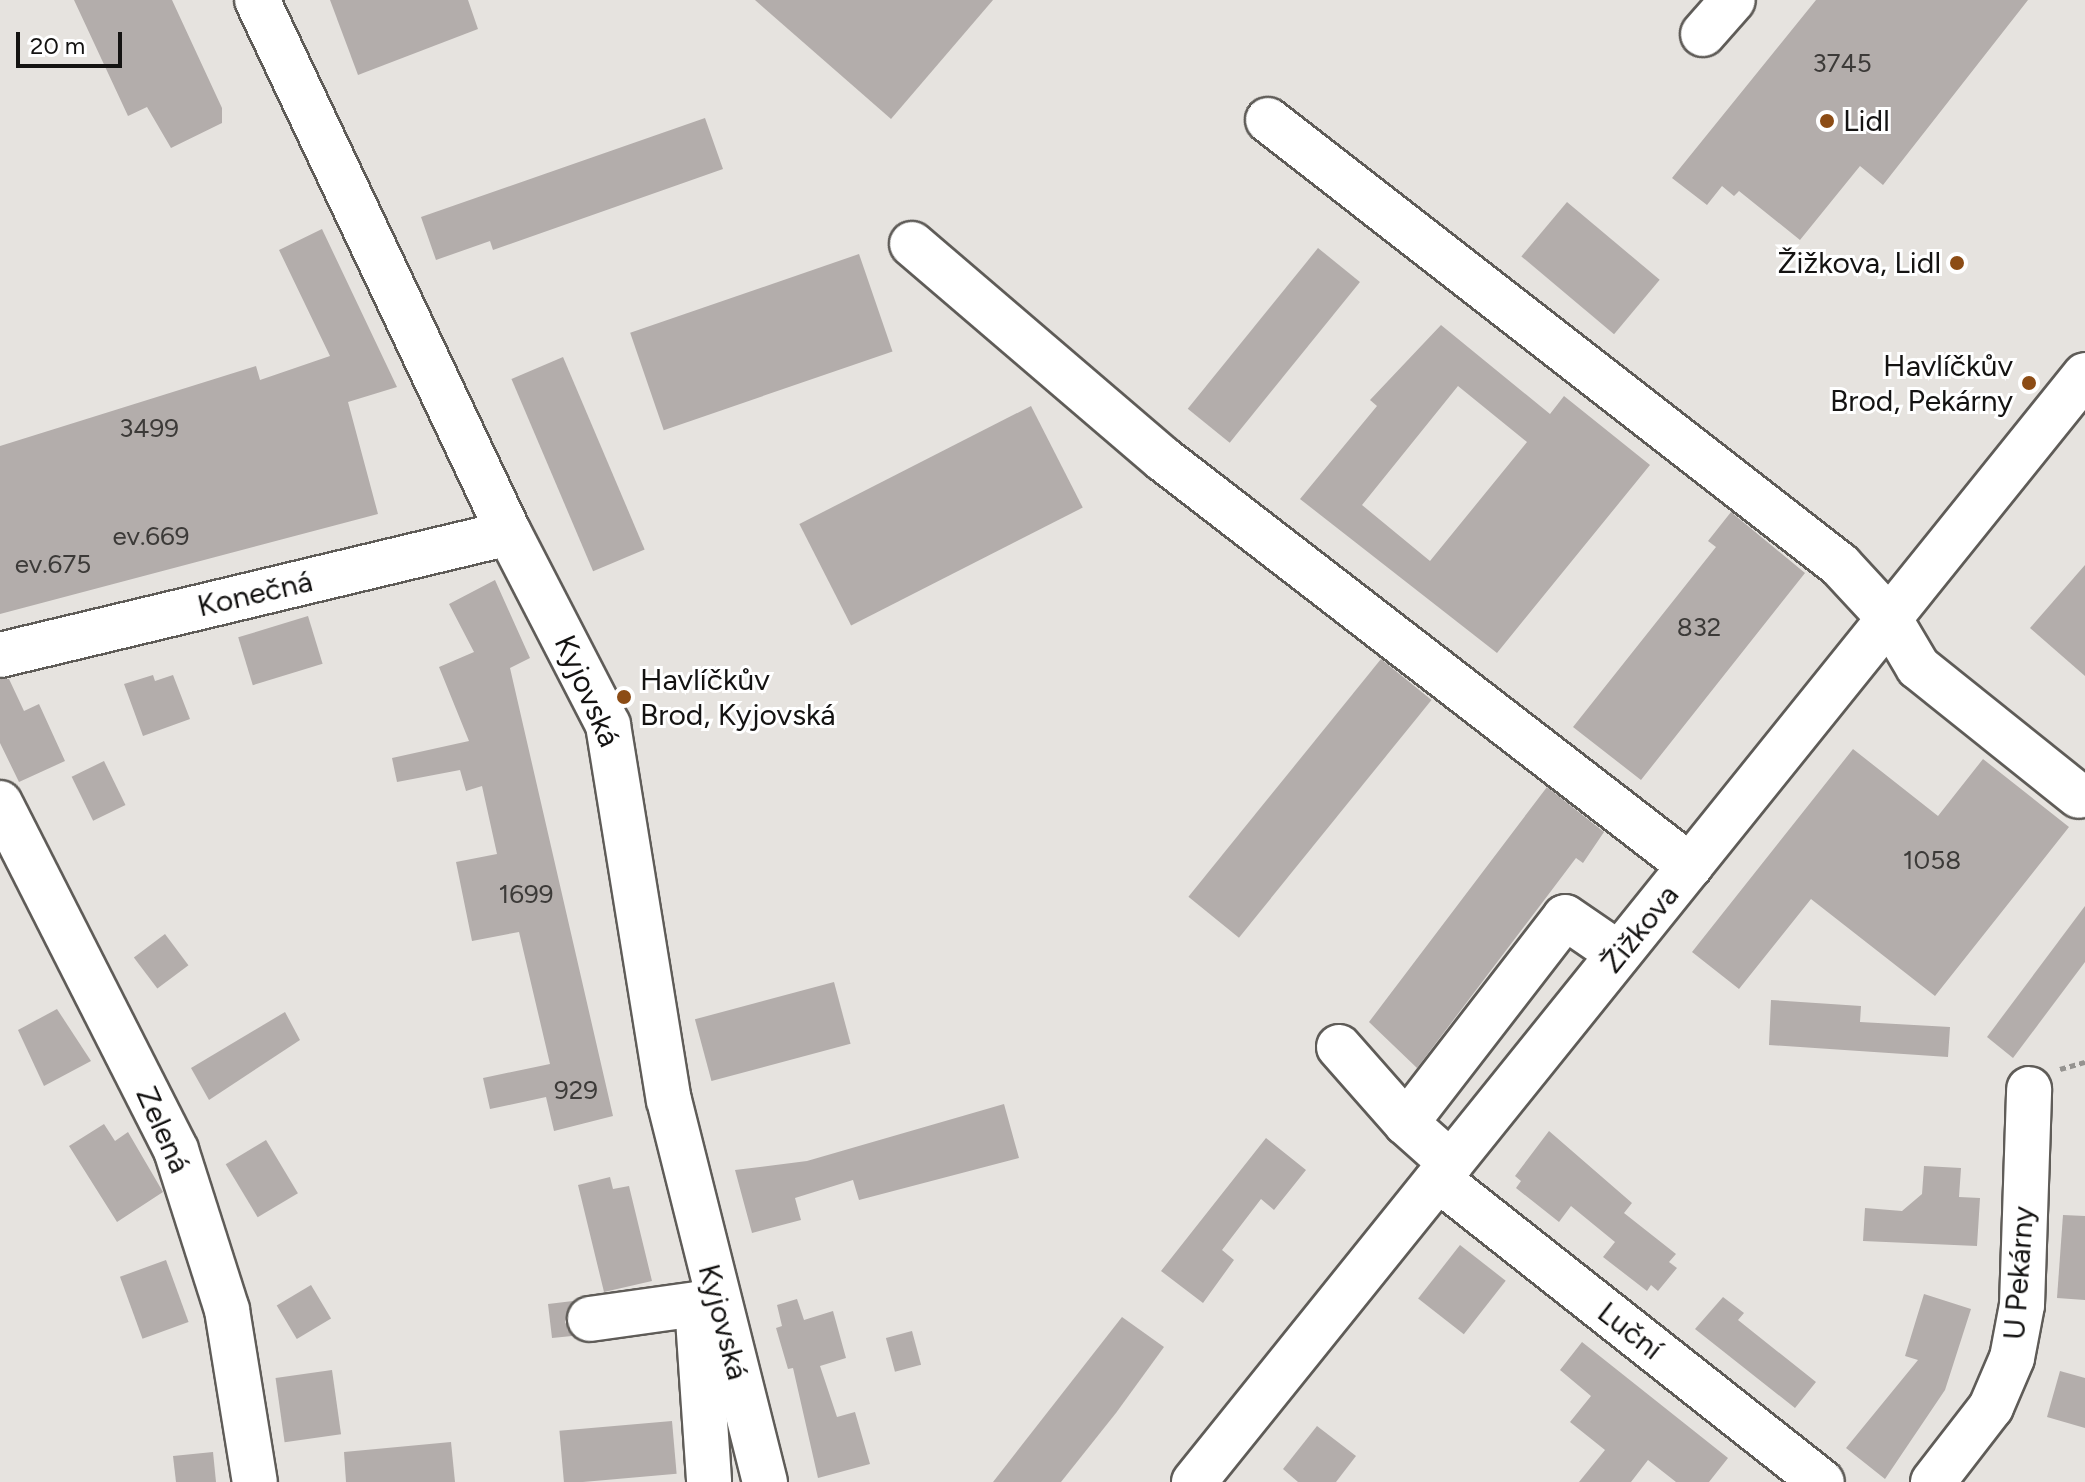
<!DOCTYPE html>
<meta charset="utf-8">
<style>
body{margin:0}
#map{position:relative;width:2085px;height:1482px;overflow:hidden;background:#e6e3df;font-family:Figtree,sans-serif}
div>[style]{position:absolute}
.building>*{inset:0;background:#b3adab;transform-origin:0 0}
.path>*{height:5px;margin-top:-2.5px;transform-origin:0;background:repeating-linear-gradient(90deg,#959390 0 6px,transparent 0 10px)}
.roads{filter:drop-shadow(2px 0 #5f5c58) drop-shadow(-2px 0 #5f5c58) drop-shadow(0 2px #5f5c58) drop-shadow(0 -2px #5f5c58)}
.minor>*{height:44px;margin:-22px;padding:0 22px;transform-origin:22px;border-radius:22px;background:#fff}
.major>*{height:44px;margin:-22px;padding:0 22px;transform-origin:22px;border-radius:22px;background:#fff}
.dots>*{width:22px;height:22px;translate:-50% -50%;box-sizing:border-box;border:4px solid #fff;border-radius:50%}
span{translate:-50% -50%;white-space:nowrap;text-align:center;line-height:1.15;-webkit-text-stroke:6px #fff;paint-order:stroke}
.number-label{font-size:26px;color:#3c3a38}
.number-label span{-webkit-text-stroke-width:0}
.poi-label{font-size:30px;color:#141312}
.left{translate:0 -50%;text-align:left}
.right{translate:-100% -50%;text-align:right}
.street-label{font-size:30px;color:#141312}
.scale{position:absolute;left:16px;top:32px;width:106px;height:36px;box-sizing:border-box;border:4px solid #141312;border-top:0;padding-left:10px;font-size:24px;line-height:28px;white-space:nowrap;color:#141312;-webkit-text-stroke:6px #fff;paint-order:stroke}
</style>
<div id="map">
<div class="building">
<i style="clip-path:polygon(74px 0,172px 0,222px 108px,222px 123px,171px 148px,147px 107px,128px 116px)"></i>
<i style="clip-path:polygon(330px 0,468px 0,478px 29px,358px 75px)"></i>
<i style="clip-path:polygon(755px 0,993px 0,891px 119px)"></i>
<i style="clip-path:polygon(1816px 0,2028px 0,1883px 185px,1860px 166px,1800px 240px,1739px 191px,1734px 196px,1722px 186px,1707px 205px,1672px 178px)"></i>
<i style="clip-path:polygon(705px 118px,723px 169px,493px 250px,490px 241px,436px 260px,421px 217px)"></i>
<i style="left:1567px;top:202px;width:121px;height:71px;rotate:40deg"></i>
<i style="clip-path:polygon(322px 229px,397px 387px,348px 402px,378px 514px,0 614px,0 446px,256px 366px,260px 380px,330px 356px,279px 250px)"></i>
<i style="left:1318px;top:248px;width:54px;height:207px;rotate:39deg"></i>
<i style="left:859px;top:254px;width:103px;height:242px;rotate:71deg"></i>
<i style="clip-path:polygon(evenodd,1441px 325px,1550px 414px,1564px 396px,1650px 465px,1497px 653px,1300px 499px,1377px 406px,1370px 400px,1441px 325px,1458px 386px,1527px 442px,1430px 561px,1362px 505px,1458px 386px)"></i>
<i style="left:563px;top:357px;width:209px;height:56px;rotate:67deg"></i>
<i style="left:1031px;top:406px;width:114px;height:260px;rotate:63deg"></i>
<i style="clip-path:polygon(1731px 512px,1805px 573px,1641px 780px,1573px 727px,1716px 547px,1708px 541px)"></i>
<i style="clip-path:polygon(2085px 565px,2085px 676px,2030px 628px)"></i>
<i style="clip-path:polygon(495px 580px,530px 658px,510px 668px,613px 1116px,554px 1131px,546px 1097px,490px 1109px,483px 1078px,550px 1064px,519px 932px,472px 941px,456px 862px,497px 854px,482px 786px,466px 791px,460px 770px,397px 782px,392px 758px,469px 741px,439px 667px,474px 652px,449px 604px)"></i>
<i style="left:308px;top:616px;width:50px;height:73px;rotate:73deg"></i>
<i style="left:1381px;top:659px;width:65px;height:306px;rotate:39deg"></i>
<i style="clip-path:polygon(153px 675px,155px 681px,173px 675px,190px 719px,143px 736px,124px 684px)"></i>
<i style="clip-path:polygon(0 679px,9px 679px,24px 711px,39px 704px,65px 761px,19px 782px,0 743px)"></i>
<i style="clip-path:polygon(1853px 749px,1938px 816px,1983px 759px,2069px 827px,1935px 996px,1811px 899px,1739px 989px,1692px 952px)"></i>
<i style="left:104px;top:761px;width:49px;height:36px;rotate:64deg"></i>
<i style="clip-path:polygon(1547px 787px,1604px 832px,1583px 863px,1576px 858px,1417px 1068px,1369px 1022px)"></i>
<i style="clip-path:polygon(2085px 906px,2085px 962px,2013px 1058px,1987px 1037px)"></i>
<i style="left:165px;top:934px;width:39px;height:39px;rotate:53deg"></i>
<i style="left:834px;top:982px;width:64px;height:144px;rotate:75deg"></i>
<i style="clip-path:polygon(1771px 1000px,1861px 1006px,1860px 1022px,1950px 1027px,1948px 1057px,1769px 1045px)"></i>
<i style="clip-path:polygon(57px 1009px,91px 1061px,44px 1086px,18px 1030px)"></i>
<i style="clip-path:polygon(285px 1012px,300px 1040px,209px 1100px,191px 1068px)"></i>
<i style="clip-path:polygon(1004px 1104px,1019px 1158px,859px 1200px,853px 1180px,795px 1198px,801px 1220px,752px 1233px,735px 1170px,807px 1161px)"></i>
<i style="clip-path:polygon(104px 1124px,115px 1141px,128px 1132px,163px 1192px,117px 1222px,69px 1146px)"></i>
<i style="clip-path:polygon(1549px 1131px,1632px 1203px,1624px 1213px,1676px 1254px,1669px 1262px,1677px 1268px,1658px 1291px,1651px 1285px,1647px 1291px,1603px 1257px,1615px 1242px,1571px 1206px,1559px 1222px,1516px 1188px,1521px 1181px,1515px 1176px)"></i>
<i style="clip-path:polygon(1266px 1138px,1306px 1170px,1274px 1210px,1261px 1199px,1222px 1250px,1234px 1260px,1203px 1303px,1161px 1271px)"></i>
<i style="left:266px;top:1140px;width:62px;height:47px;rotate:59deg"></i>
<i style="clip-path:polygon(1924px 1166px,1961px 1168px,1959px 1197px,1980px 1198px,1977px 1246px,1863px 1241px,1865px 1208px,1902px 1211px,1922px 1194px)"></i>
<i style="clip-path:polygon(610px 1177px,613px 1189px,629px 1186px,652px 1281px,604px 1292px,578px 1185px)"></i>
<i style="clip-path:polygon(2063px 1215px,2085px 1216px,2085px 1300px,2057px 1298px)"></i>
<i style="left:1460px;top:1245px;width:58px;height:68px;rotate:38deg"></i>
<i style="left:166px;top:1260px;width:66px;height:49px;rotate:70deg"></i>
<i style="left:311px;top:1285px;width:39px;height:40px;rotate:59deg"></i>
<i style="clip-path:polygon(1924px 1294px,1971px 1309px,1945px 1390px,1885px 1479px,1846px 1448px,1918px 1360px,1905px 1356px)"></i>
<i style="clip-path:polygon(1723px 1297px,1744px 1313px,1738px 1320px,1816px 1382px,1795px 1408px,1695px 1329px)"></i>
<i style="clip-path:polygon(797px 1299px,804px 1320px,833px 1311px,846px 1358px,820px 1366px,837px 1417px,855px 1412px,870px 1464px,818px 1478px,793px 1368px,788px 1369px,776px 1328px,782px 1326px,777px 1305px)"></i>
<i style="clip-path:polygon(573px 1301px,565px 1322px,572px 1336px,552px 1338px,548px 1304px)"></i>
<i style="clip-path:polygon(1122px 1317px,1164px 1347px,1116px 1413px,1061px 1482px,993px 1482px)"></i>
<i style="left:912px;top:1331px;width:35px;height:27px;rotate:75deg"></i>
<i style="clip-path:polygon(1582px 1342px,1728px 1458px,1709px 1482px,1676px 1482px,1648px 1460px,1631px 1482px,1579px 1482px,1605px 1450px,1570px 1422px,1591px 1396px,1560px 1370px)"></i>
<i style="left:332px;top:1370px;width:65px;height:57px;rotate:82deg"></i>
<i style="clip-path:polygon(2060px 1371px,2085px 1378px,2085px 1428px,2047px 1417px)"></i>
<i style="left:672px;top:1421px;width:53px;height:113px;rotate:85deg"></i>
<i style="clip-path:polygon(1317px 1426px,1356px 1456px,1336px 1482px,1298px 1482px,1283px 1469px)"></i>
<i style="clip-path:polygon(451px 1442px,455px 1482px,346px 1482px,344px 1452px)"></i>
<i style="clip-path:polygon(213px 1452px,216px 1482px,176px 1482px,173px 1456px)"></i>
</div>
<div class="path">
<i style="left:2060px;top:1069px;width:26px;rotate:-16deg"></i>
</div>
<div class="roads">
<div class="minor">
<i style="left:257px;top:0;width:590px;rotate:64.7deg"></i>
<i style="left:509px;top:533px;width:216px;rotate:62.7deg"></i>
<i style="left:608px;top:725px;width:380px;rotate:80.8deg"></i>
<i style="left:669px;top:1100px;width:394px;rotate:75.9deg"></i>
<i style="left:1703px;top:34px;width:45px;rotate:-48.6deg"></i>
<i style="left:1268px;top:120px;width:725px;rotate:37.88deg"></i>
<i style="left:1840px;top:565px;width:72px;rotate:47.2deg"></i>
<i style="left:1889px;top:618px;width:57px;rotate:59.4deg"></i>
<i style="left:1918px;top:667px;width:206px;rotate:38.7deg"></i>
<i style="left:912px;top:244px;width:330px;rotate:40.6deg"></i>
<i style="left:1163px;top:459px;width:666px;rotate:37.68deg"></i>
<i style="left:0;top:655px;width:523px;rotate:-13.48deg"></i>
<i style="left:0;top:803px;width:389px;rotate:63.1deg"></i>
<i style="left:176px;top:1150px;width:168px;rotate:72.3deg"></i>
<i style="left:227px;top:1310px;width:174px;rotate:80.8deg"></i>
<i style="left:1339px;top:1047px;width:101px;rotate:48.6deg"></i>
<i style="left:1451px;top:1163px;width:60px;rotate:-138.4deg"></i>
<i style="left:1406px;top:1123px;width:260px;rotate:-52.3deg"></i>
<i style="left:1565px;top:917px;width:65px;rotate:34.4deg"></i>
<i style="left:1438px;top:1179px;width:489px;rotate:38.3deg"></i>
<i style="left:697px;top:1304px;width:178px;rotate:86.1deg"></i>
<i style="left:590px;top:1319px;width:129px;rotate:-8deg"></i>
<i style="left:1933px;top:1482px;width:95px;rotate:-52.3deg"></i>
<i style="left:1991px;top:1407px;width:53px;rotate:-66.8deg"></i>
<i style="left:2012px;top:1358px;width:54px;rotate:-79.3deg"></i>
<i style="left:2022px;top:1305px;width:216px;rotate:-88.1deg"></i>
</div>
<div class="major">
<i style="left:1194px;top:1482px;width:1421px;rotate:-51.17deg"></i>
</div>
</div>
<div class="dots">
<i style="left:1827px;top:121px;background:#8c4c15"></i>
<i style="left:1957px;top:263px;background:#8c4c15"></i>
<i style="left:2029px;top:383px;background:#8c4c15"></i>
<i style="left:624px;top:697px;background:#8c4c15"></i>
</div>
<div class="number-label">
<span style="left:1842px;top:64px">3745</span>
<span style="left:149px;top:429px">3499</span>
<span style="left:151px;top:537px">ev.669</span>
<span style="left:53px;top:565px">ev.675</span>
<span style="left:1699px;top:628px">832</span>
<span style="left:1932px;top:861px">1058</span>
<span style="left:526px;top:895px">1699</span>
<span style="left:576px;top:1091px">929</span>
</div>
<div class="poi-label">
<span class="left" style="left:1843px;top:121px">Lidl</span>
<span class="right" style="left:1941px;top:263px">Žižkova, Lidl</span>
<span class="right" style="left:2013px;top:383px">Havlíčkův<br>Brod, Pekárny</span>
<span class="left" style="left:640px;top:697px">Havlíčkův<br>Brod, Kyjovská</span>
</div>
<div class="street-label">
<span style="left:255px;top:594px;rotate:-13deg">Konečná</span>
<span style="left:587px;top:691px;rotate:66deg">Kyjovská</span>
<span style="left:1640px;top:929px;rotate:-51deg">Žižkova</span>
<span style="left:163px;top:1130px;rotate:66deg">Zelená</span>
<span style="left:2019px;top:1273px;rotate:-86deg">U Pekárny</span>
<span style="left:723px;top:1322px;rotate:75deg">Kyjovská</span>
<span style="left:1630px;top:1331px;rotate:38deg">Luční</span>
</div>
<div class="scale">20 m</div>
</div>
